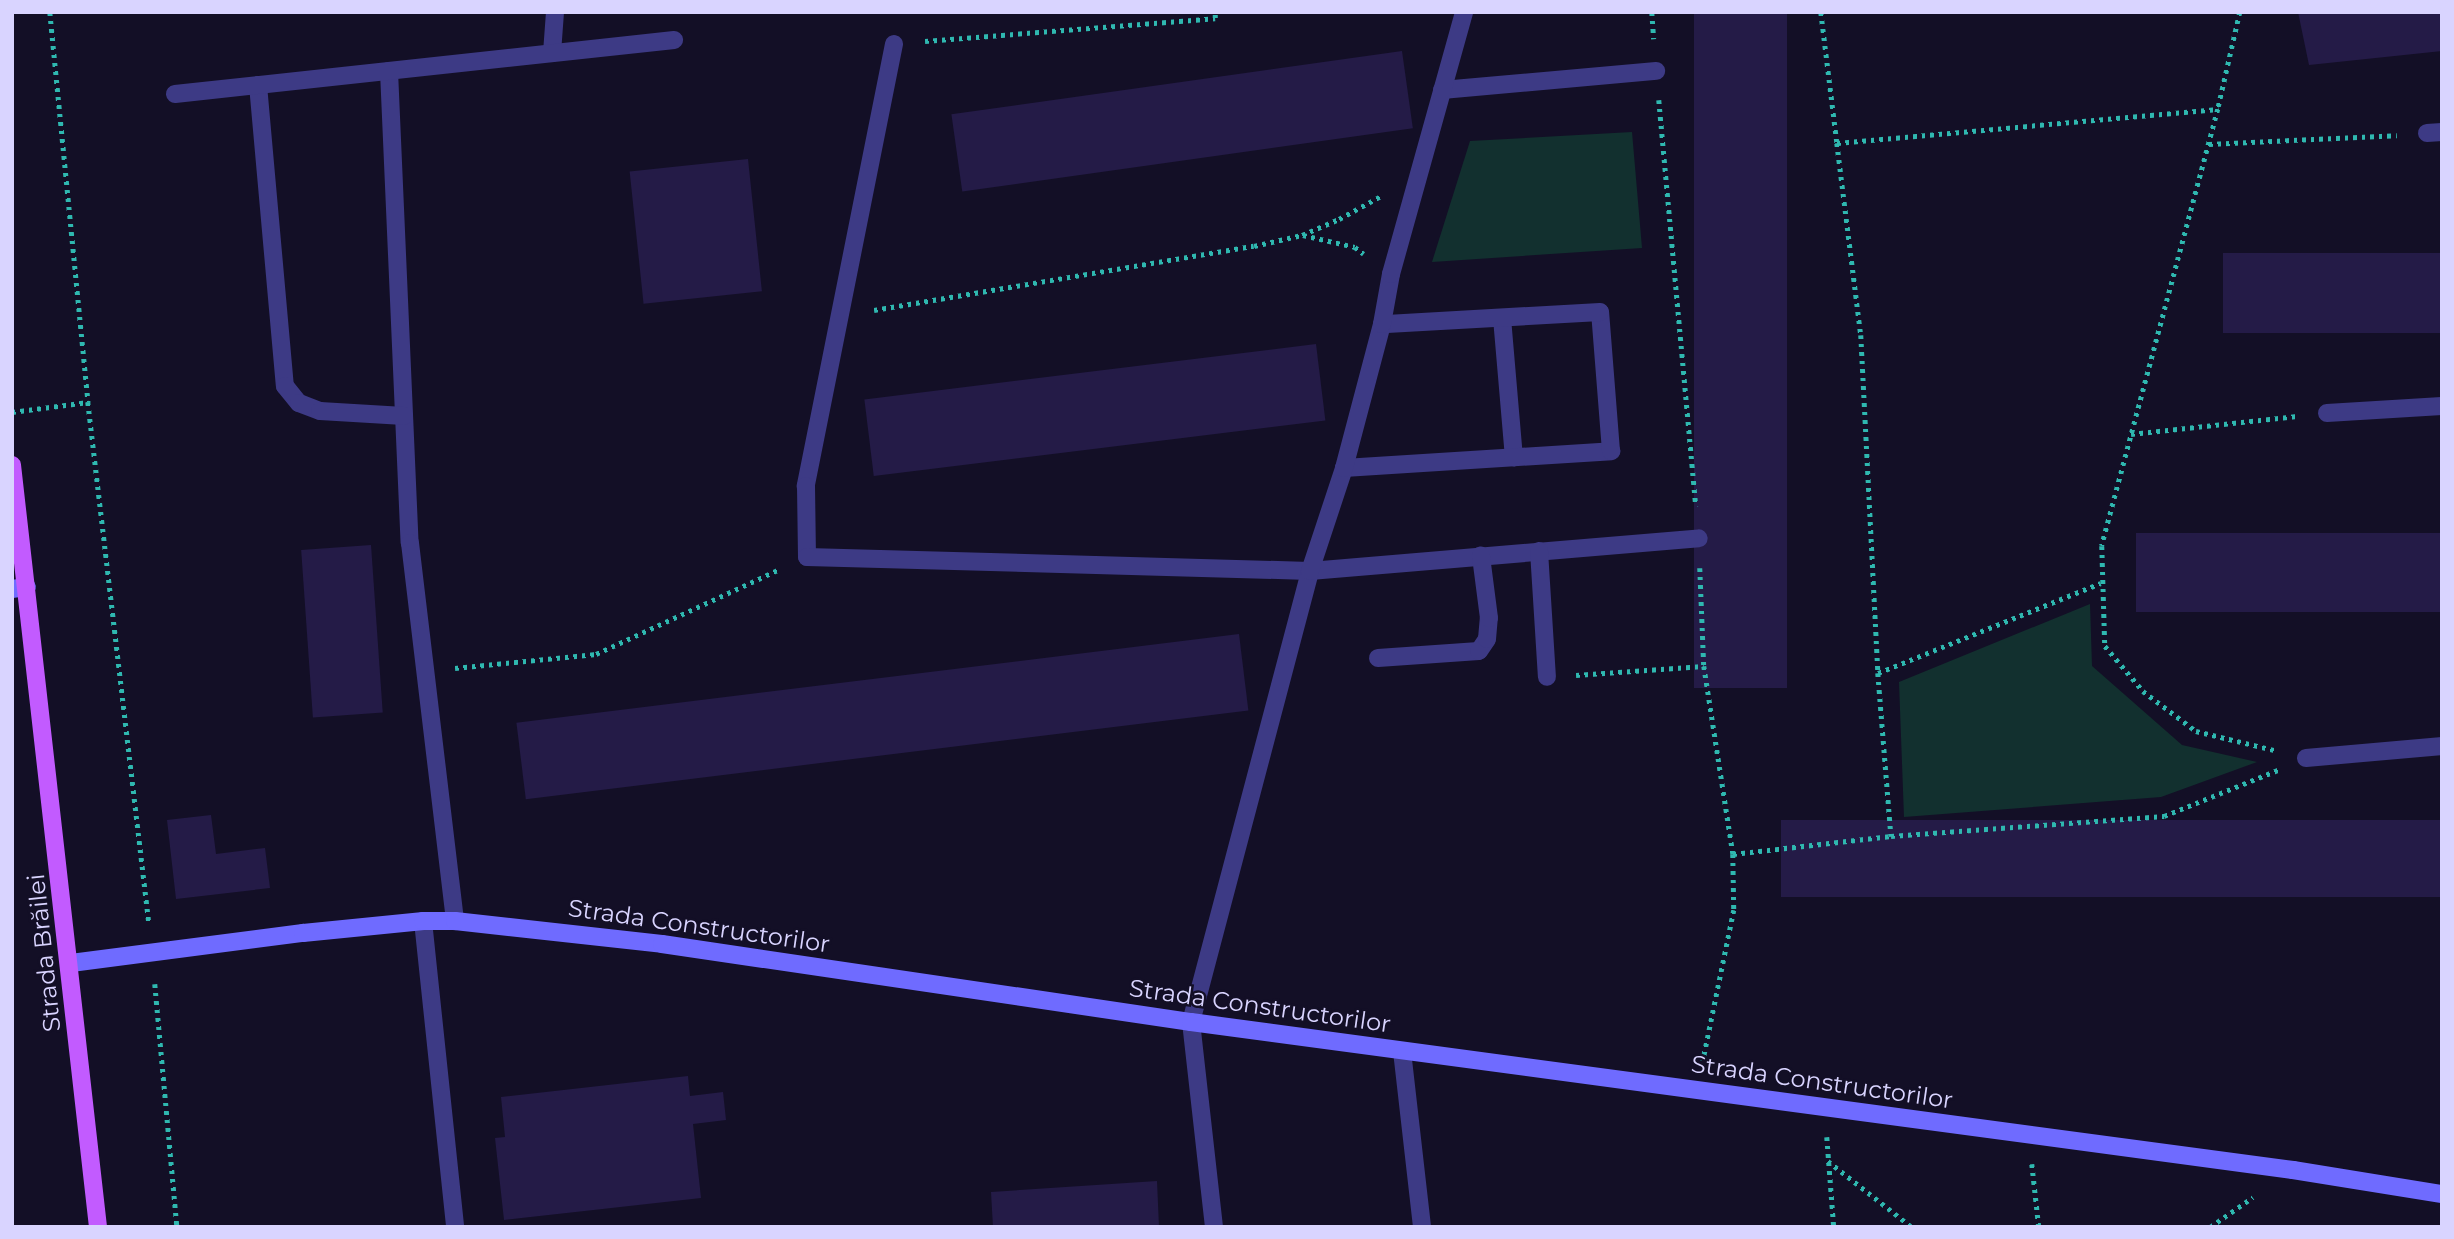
<!DOCTYPE html>
<meta charset="utf-8">
<style>
body{margin:0}
#map{position:relative;width:2454px;height:1239px;overflow:hidden;background:#130f26;font-family:Montserrat,sans-serif}
div>[style]{position:absolute}
.green>*{inset:0;background:#12302f}
.building>*{inset:0;background:#241b47;transform-origin:0 0}
.path>*{height:4.5px;margin-top:-2.25px;transform-origin:0;background:repeating-linear-gradient(90deg,#2fb8b0 0 3.5px,transparent 0 8.5px)}
.lane>*{height:18px;margin:-9px;padding:0 9px;transform-origin:9px;border-radius:9px;background:#3d3a85}
.secondary>*{height:18px;margin:-9px;padding:0 9px;transform-origin:9px;border-radius:9px;background:#6f6bff}
.primary>*{height:18px;margin:-9px;padding:0 9px;transform-origin:9px;border-radius:9px;background:#c25bff}
span{translate:-50% -50%;white-space:nowrap;text-align:center;line-height:1.15;-webkit-text-stroke:5px #130f26;paint-order:stroke}
.street-label{font-size:24px;color:#d9d4ff}
.frame{position:absolute;inset:0;border:14px solid #d9d4ff;pointer-events:none}
</style>
<div id="map">
<div class="green">
<i style="clip-path:polygon(1632px 132px,1642px 248px,1432px 262px,1470px 141px)"></i>
<i style="clip-path:polygon(2090px 604px,2092px 666px,2182px 745px,2257px 762px,2161px 797px,1904px 817px,1899px 682px)"></i>
</div>
<div class="building">
<i style="left:1694px;top:12px;width:93px;height:676px"></i>
<i style="clip-path:polygon(2298px 12px,2442px 12px,2442px 51px,2309px 65px)"></i>
<i style="left:1402px;top:51px;width:78px;height:455px;rotate:82deg"></i>
<i style="left:748px;top:159px;width:133px;height:119px;rotate:84deg"></i>
<i style="left:2442px;top:253px;width:80px;height:219px;rotate:90deg"></i>
<i style="left:1316px;top:344px;width:77px;height:455px;rotate:83deg"></i>
<i style="left:2442px;top:533px;width:79px;height:306px;rotate:90deg"></i>
<i style="left:371px;top:545px;width:168px;height:70px;rotate:86deg"></i>
<i style="left:1239px;top:634px;width:77px;height:728px;rotate:83deg"></i>
<i style="clip-path:polygon(211px 815px,216px 854px,265px 848px,270px 888px,176px 899px,167px 820px)"></i>
<i style="left:2442px;top:820px;width:77px;height:661px;rotate:90deg"></i>
<i style="clip-path:polygon(688px 1076px,690px 1096px,723px 1092px,726px 1120px,693px 1124px,701px 1198px,504px 1220px,495px 1138px,505px 1137px,501px 1097px)"></i>
<i style="clip-path:polygon(1157px 1181px,1159px 1227px,993px 1227px,991px 1192px)"></i>
</div>
<div class="path">
<i style="left:50px;top:12px;width:392px;rotate:84.4deg"></i>
<i style="left:88px;top:402px;width:525px;rotate:83.32deg"></i>
<i style="left:1652px;top:12px;width:27px;rotate:86deg"></i>
<i style="left:1821px;top:12px;width:132px;rotate:83deg"></i>
<i style="left:1837px;top:143px;width:383px;rotate:-5.1deg"></i>
<i style="left:2240px;top:12px;width:99px;rotate:102.8deg"></i>
<i style="left:2218px;top:109px;width:452px;rotate:104.9deg"></i>
<i style="left:2102px;top:546px;width:100px;rotate:88.3deg"></i>
<i style="left:2105px;top:646px;width:59px;rotate:49.8deg"></i>
<i style="left:2143px;top:691px;width:66px;rotate:37deg"></i>
<i style="left:2196px;top:731px;width:84px;rotate:13.7deg"></i>
<i style="left:925px;top:41px;width:291px;rotate:-4.5deg"></i>
<i style="left:1215px;top:18px;width:6px;rotate:-90deg"></i>
<i style="left:1659px;top:100px;width:408px;rotate:84.8deg"></i>
<i style="left:1837px;top:143px;width:193px;rotate:82.9deg"></i>
<i style="left:1861px;top:335px;width:338px;rotate:87.1deg"></i>
<i style="left:1878px;top:673px;width:164px;rotate:85.4deg"></i>
<i style="left:2209px;top:144px;width:188px;rotate:-2.7deg"></i>
<i style="left:1303px;top:235px;width:53px;rotate:13deg"></i>
<i style="left:1355px;top:247px;width:11px;rotate:38deg"></i>
<i style="left:874px;top:310px;width:385px;rotate:-9.6deg"></i>
<i style="left:1254px;top:246px;width:49px;rotate:-12.9deg"></i>
<i style="left:1302px;top:235px;width:40px;rotate:-23.4deg"></i>
<i style="left:1339px;top:219px;width:48px;rotate:-28.7deg"></i>
<i style="left:12px;top:412px;width:77px;rotate:-7.5deg"></i>
<i style="left:2131px;top:434px;width:167px;rotate:-6.2deg"></i>
<i style="left:1700px;top:568px;width:98px;rotate:87.7deg"></i>
<i style="left:1704px;top:666px;width:190px;rotate:81.2deg"></i>
<i style="left:1733px;top:854px;width:56px;rotate:89deg"></i>
<i style="left:1734px;top:910px;width:154px;rotate:101.6deg"></i>
<i style="left:455px;top:668px;width:142px;rotate:-5.7deg"></i>
<i style="left:596px;top:654px;width:203px;rotate:-24.8deg"></i>
<i style="left:1878px;top:673px;width:240px;rotate:-22deg"></i>
<i style="left:1576px;top:675px;width:128px;rotate:-4deg"></i>
<i style="left:1733px;top:854px;width:159px;rotate:-6.5deg"></i>
<i style="left:1891px;top:836px;width:274px;rotate:-4.2deg"></i>
<i style="left:2164px;top:816px;width:123px;rotate:-22deg"></i>
<i style="left:155px;top:984px;width:244px;rotate:84.8deg"></i>
<i style="left:1827px;top:1137px;width:90px;rotate:85.6deg"></i>
<i style="left:1828px;top:1161px;width:107px;rotate:38.2deg"></i>
<i style="left:2032px;top:1164px;width:63px;rotate:83.7deg"></i>
<i style="left:2210px;top:1227px;width:52px;rotate:-34.9deg"></i>
</div>
<div class="lane">
<i style="left:894px;top:44px;width:451px;rotate:101.3deg"></i>
<i style="left:806px;top:486px;width:71px;rotate:89.2deg"></i>
<i style="left:807px;top:557px;width:503px;rotate:1.59deg"></i>
<i style="left:1310px;top:571px;width:390px;rotate:-4.8deg"></i>
<i style="left:552px;top:53px;width:41px;rotate:-85.8deg"></i>
<i style="left:389px;top:71px;width:472px;rotate:87.5deg"></i>
<i style="left:410px;top:543px;width:381px;rotate:83.2deg"></i>
<i style="left:258px;top:85px;width:302px;rotate:84.9deg"></i>
<i style="left:285px;top:386px;width:22px;rotate:51deg"></i>
<i style="left:299px;top:403px;width:22px;rotate:21deg"></i>
<i style="left:320px;top:411px;width:84px;rotate:3.4deg"></i>
<i style="left:1442px;top:90px;width:215px;rotate:-5.1deg"></i>
<i style="left:175px;top:94px;width:502px;rotate:-6.18deg"></i>
<i style="left:2427px;top:133px;width:15px;rotate:-4deg"></i>
<i style="left:1502px;top:318px;width:140px;rotate:85.1deg"></i>
<i style="left:2327px;top:413px;width:115px;rotate:-3.5deg"></i>
<i style="left:1344px;top:468px;width:268px;rotate:-3.6deg"></i>
<i style="left:1611px;top:451px;width:139px;rotate:-94.5deg"></i>
<i style="left:1600px;top:312px;width:218px;rotate:176.8deg"></i>
<i style="left:1539px;top:551px;width:126px;rotate:86.4deg"></i>
<i style="left:1378px;top:658px;width:101px;rotate:-4deg"></i>
<i style="left:1479px;top:651px;width:14px;rotate:-56deg"></i>
<i style="left:1487px;top:639px;width:21px;rotate:-85deg"></i>
<i style="left:1489px;top:618px;width:63px;rotate:-97.4deg"></i>
<i style="left:2306px;top:758px;width:137px;rotate:-5deg"></i>
<i style="left:423px;top:921px;width:308px;rotate:84deg"></i>
<i style="left:1402px;top:1051px;width:177px;rotate:83.5deg"></i>
<i style="left:1214px;top:1227px;width:206px;rotate:-96.4deg"></i>
<i style="left:1191px;top:1022px;width:466px;rotate:-75.2deg"></i>
<i style="left:1310px;top:571px;width:108px;rotate:-71.7deg"></i>
<i style="left:1344px;top:468px;width:149px;rotate:-75.2deg"></i>
<i style="left:1382px;top:324px;width:51px;rotate:-79.8deg"></i>
<i style="left:1391px;top:274px;width:272px;rotate:-74.4deg"></i>
</div>
<div class="secondary">
<i style="left:12px;top:589px;width:15px;rotate:-8deg"></i>
<i style="left:71px;top:963px;width:234px;rotate:-7.4deg"></i>
<i style="left:303px;top:933px;width:121px;rotate:-5.7deg"></i>
<i style="left:423px;top:921px;width:32px"></i>
<i style="left:455px;top:921px;width:208px;rotate:6.3deg"></i>
<i style="left:662px;top:944px;width:535px;rotate:8.39deg"></i>
<i style="left:1191px;top:1022px;width:1112px;rotate:7.65deg"></i>
<i style="left:2293px;top:1170px;width:151px;rotate:9.2deg"></i>
</div>
<div class="primary">
<i style="left:12px;top:465px;width:767px;rotate:83.56deg"></i>
</div>
<div class="street-label">
<span style="left:699px;top:926px;rotate:8deg">Strada Constructorilor</span>
<span style="left:44px;top:953px;rotate:-96deg">Strada Brăilei</span>
<span style="left:1260px;top:1006px;rotate:8deg">Strada Constructorilor</span>
<span style="left:1822px;top:1082px;rotate:8deg">Strada Constructorilor</span>
</div>
<div class="frame"></div>
</div>
